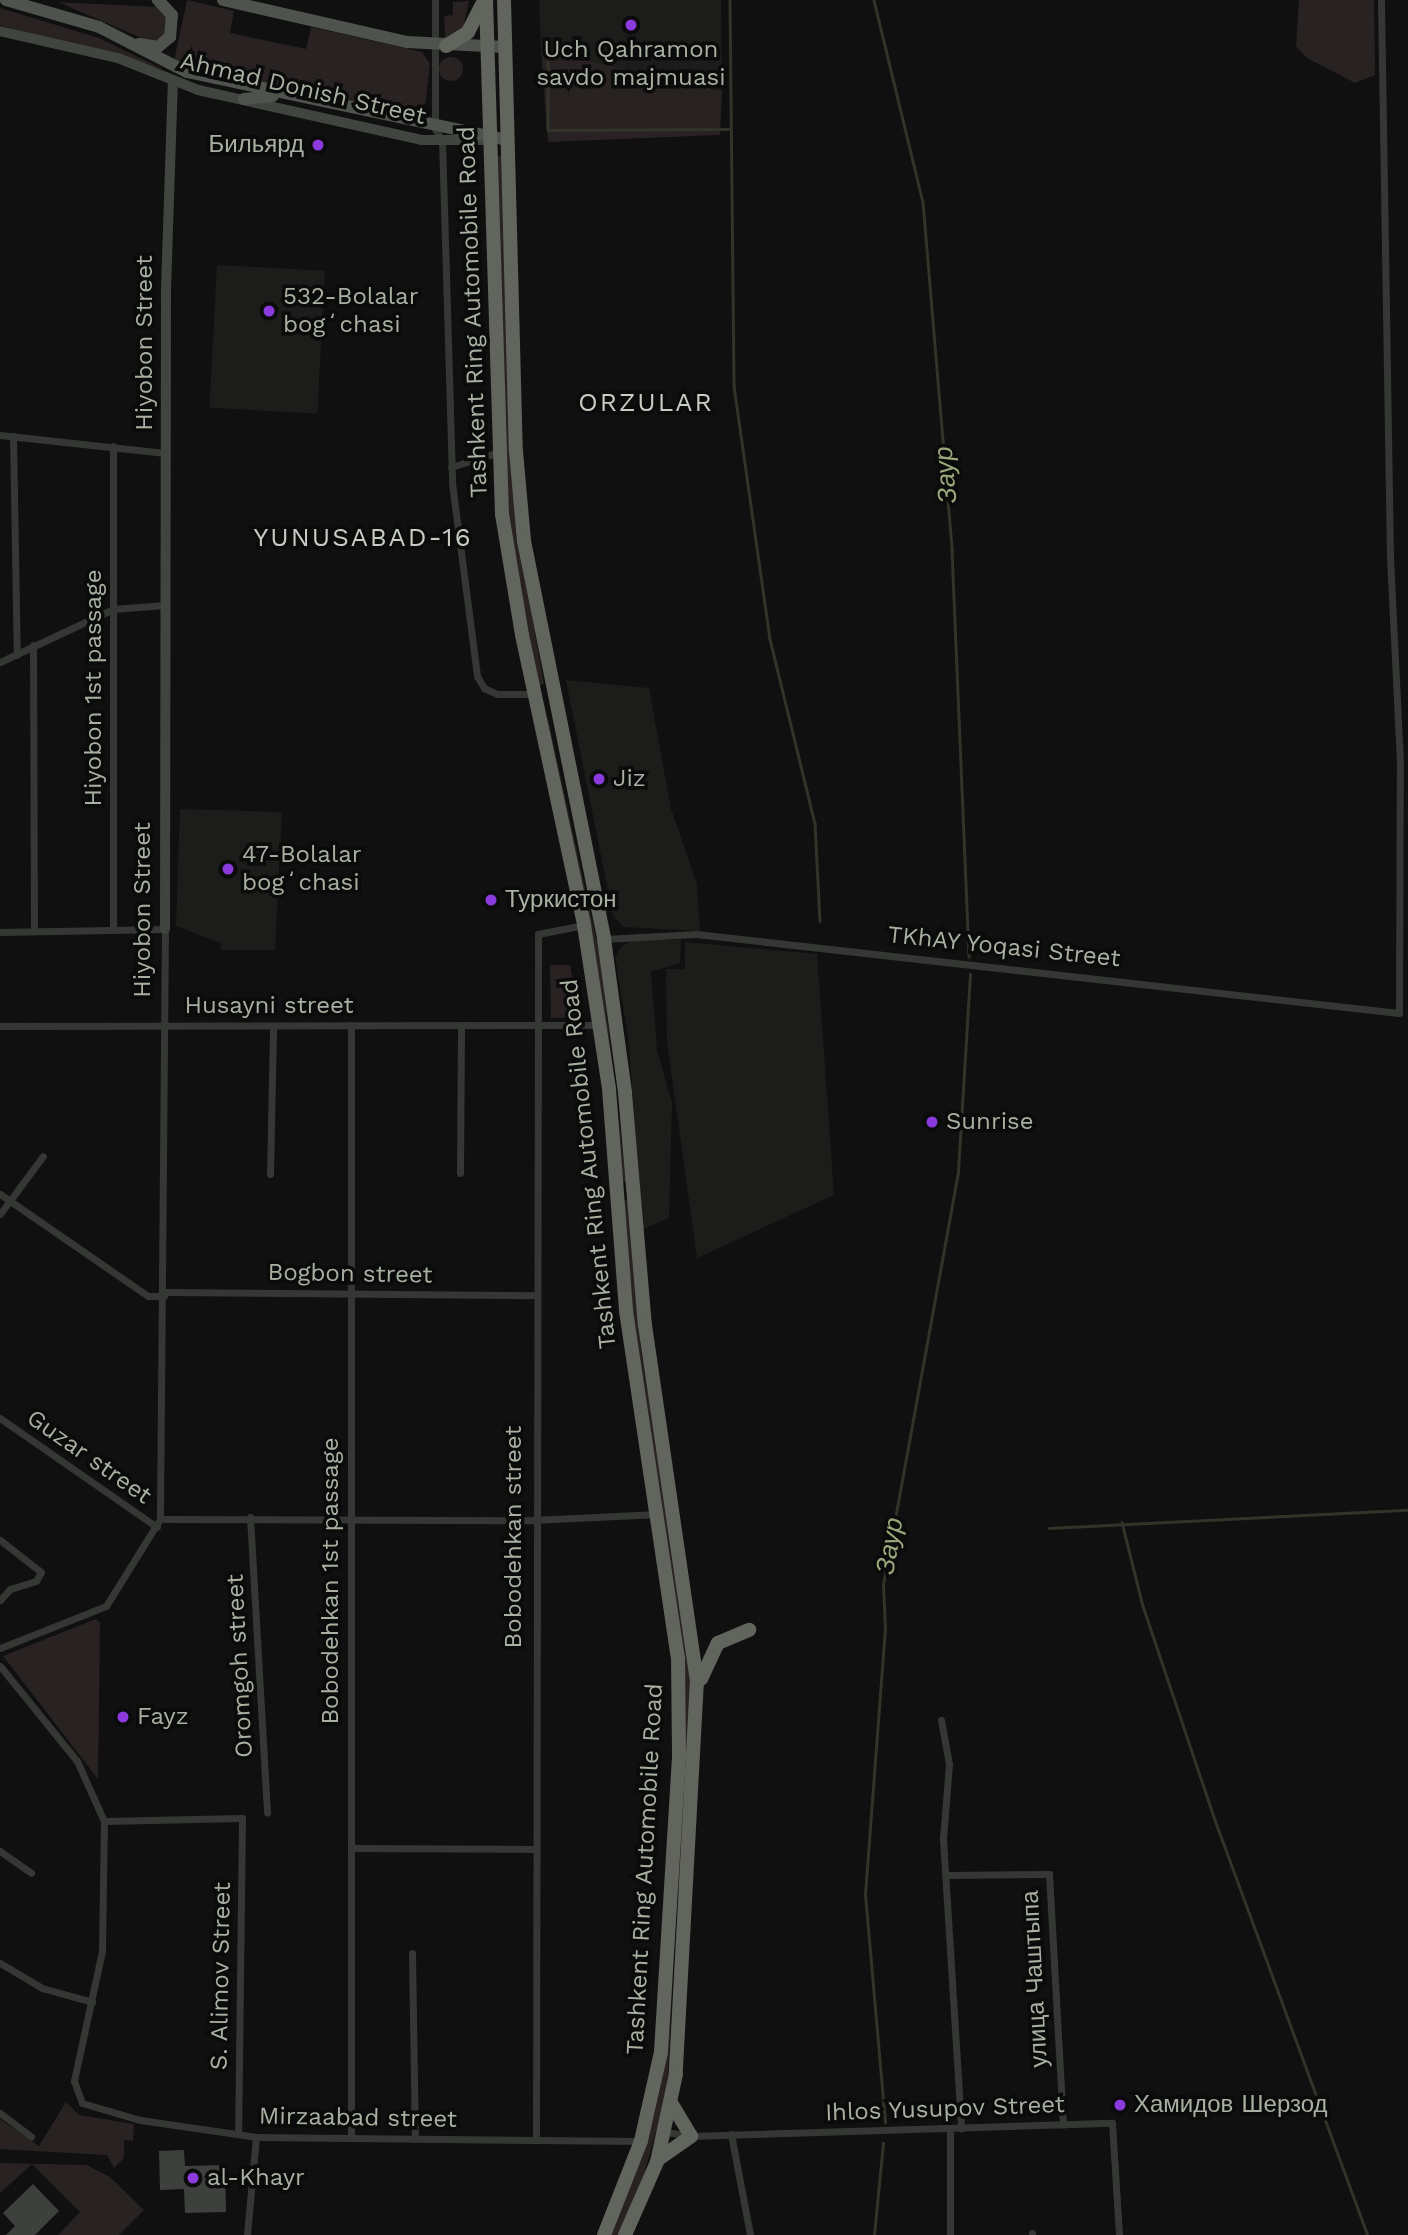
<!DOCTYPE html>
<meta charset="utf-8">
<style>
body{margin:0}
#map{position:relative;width:1408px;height:2235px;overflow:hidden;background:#0f100f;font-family:"Work Sans",sans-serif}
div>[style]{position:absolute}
.built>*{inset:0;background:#1c1d1b;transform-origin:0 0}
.green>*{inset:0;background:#292222}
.round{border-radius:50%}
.stream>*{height:2.5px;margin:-1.25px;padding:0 1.25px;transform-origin:1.25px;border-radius:1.25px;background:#313429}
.building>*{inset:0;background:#3d403c}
.street>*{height:7px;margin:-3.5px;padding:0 3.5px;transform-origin:3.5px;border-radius:3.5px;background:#343733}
.secondary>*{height:10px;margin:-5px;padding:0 5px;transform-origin:5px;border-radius:5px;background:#41453f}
.primary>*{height:12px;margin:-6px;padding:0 6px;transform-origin:6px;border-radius:6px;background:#4f534d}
.highway>*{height:14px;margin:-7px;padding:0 7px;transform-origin:7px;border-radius:7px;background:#61655d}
.dots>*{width:19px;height:19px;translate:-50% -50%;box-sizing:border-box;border:4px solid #0a0b0a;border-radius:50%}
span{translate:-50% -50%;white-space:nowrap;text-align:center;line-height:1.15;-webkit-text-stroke:7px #0a0b0a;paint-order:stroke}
.poi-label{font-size:24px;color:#a8b0a2}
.right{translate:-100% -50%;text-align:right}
.left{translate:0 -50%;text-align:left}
.street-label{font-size:24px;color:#a8b0a2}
.neighbourhood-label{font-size:26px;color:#c6ccc2;letter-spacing:2px}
.water-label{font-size:26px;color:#9ba87b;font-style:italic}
</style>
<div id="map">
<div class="built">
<i style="clip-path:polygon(539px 0,721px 0,722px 91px,541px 50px)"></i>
<i style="left:217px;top:265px;width:108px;height:143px;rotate:3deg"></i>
<i style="clip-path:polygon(566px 680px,649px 688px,671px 809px,697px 884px,700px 931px,624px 927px,613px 916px)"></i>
<i style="clip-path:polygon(180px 809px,282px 812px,275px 950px,221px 950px,221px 943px,176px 926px)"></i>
<i style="clip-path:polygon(634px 940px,681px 940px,680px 963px,651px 972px,657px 1050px,672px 1102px,669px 1218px,643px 1229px,628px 1036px,615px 957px,622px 946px)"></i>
<i style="clip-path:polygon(685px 942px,817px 954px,834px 1195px,697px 1258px,667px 1042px,666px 969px,685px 969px)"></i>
</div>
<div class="green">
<i style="clip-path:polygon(187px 0,234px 11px,230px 33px,306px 49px,311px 27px,422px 52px,430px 64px,424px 115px,194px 70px,174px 61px)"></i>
<i style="clip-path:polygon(1299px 0,1374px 0,1375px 75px,1355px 83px,1307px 58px,1296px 46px)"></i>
<i style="clip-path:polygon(469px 1px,463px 30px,445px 39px,444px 16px,453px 15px,453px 2px)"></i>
<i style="clip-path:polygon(58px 2px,158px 7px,166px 16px,164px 37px,153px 43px)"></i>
<i style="clip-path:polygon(0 8px,99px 38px,165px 70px,0 25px)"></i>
<i style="clip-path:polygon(541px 50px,722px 91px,720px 135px,548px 142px)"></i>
<i class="round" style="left:439px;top:57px;width:24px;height:24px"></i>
<i style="clip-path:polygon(496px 156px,503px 156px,515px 517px,544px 684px,538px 686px,508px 518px)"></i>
<i style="clip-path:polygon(546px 710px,600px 956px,626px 1182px,621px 1182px)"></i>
<i style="clip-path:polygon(550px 965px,570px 965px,579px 1017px,551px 1018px)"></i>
<i style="clip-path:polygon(628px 1200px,641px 1351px,687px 1631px,692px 1717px,682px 1889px,676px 1889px,680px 1630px,635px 1352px,622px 1201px)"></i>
<i style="clip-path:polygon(96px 1619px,100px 1623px,98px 1779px,3px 1656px)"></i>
<i style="clip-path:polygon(676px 1914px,667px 2092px,643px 2178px,618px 2235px,610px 2235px,646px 2148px,660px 2090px)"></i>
<i style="clip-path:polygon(66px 2102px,79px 2115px,134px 2124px,133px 2141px,124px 2140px,124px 2158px,114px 2168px,107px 2155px,0 2149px,0 2119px,39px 2146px)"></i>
<i style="clip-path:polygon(0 2163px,87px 2165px,110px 2177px,144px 2210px,119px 2235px,58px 2235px,80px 2212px,32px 2164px,0 2193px)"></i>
</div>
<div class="stream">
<i style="left:730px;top:0;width:386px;rotate:89.4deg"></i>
<i style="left:734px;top:386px;width:256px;rotate:81.9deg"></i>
<i style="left:770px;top:639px;width:189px;rotate:76.3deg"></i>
<i style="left:815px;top:823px;width:98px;rotate:87.1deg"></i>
<i style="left:874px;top:0;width:208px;rotate:76.4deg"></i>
<i style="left:923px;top:202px;width:349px;rotate:85.2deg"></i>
<i style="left:952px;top:550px;width:407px;rotate:87.6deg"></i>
<i style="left:548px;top:62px;width:68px;rotate:90deg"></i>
<i style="left:548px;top:130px;width:180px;rotate:-0.3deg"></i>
<i style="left:1122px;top:1522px;width:87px;rotate:76deg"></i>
<i style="left:1143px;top:1606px;width:226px;rotate:71.4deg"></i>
<i style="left:1215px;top:1820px;width:442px;rotate:69.8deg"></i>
<i style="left:1049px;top:1528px;width:359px;rotate:-2.9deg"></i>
<i style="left:885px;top:2123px;width:230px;rotate:-95deg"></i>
<i style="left:865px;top:1894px;width:266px;rotate:-85.7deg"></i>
<i style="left:885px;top:1629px;width:44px;rotate:-92.6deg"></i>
<i style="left:883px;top:1585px;width:421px;rotate:-79.7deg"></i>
<i style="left:958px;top:1171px;width:197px;rotate:-86.5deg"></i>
<i style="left:874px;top:2235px;width:92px;rotate:-84.4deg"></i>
</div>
<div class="building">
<i style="clip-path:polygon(184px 2150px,185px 2166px,225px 2165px,226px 2212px,185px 2213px,184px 2189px,160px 2190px,159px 2151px)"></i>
<i style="clip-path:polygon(33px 2184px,59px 2211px,35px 2235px,6px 2235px,15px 2226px,3px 2213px)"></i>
</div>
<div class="street">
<i style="left:435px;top:0;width:125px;rotate:90deg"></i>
<i style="left:435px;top:129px;width:13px;rotate:58deg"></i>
<i style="left:442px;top:140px;width:343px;rotate:88.3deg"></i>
<i style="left:452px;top:483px;width:195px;rotate:82.6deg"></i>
<i style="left:477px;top:676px;width:14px;rotate:60deg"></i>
<i style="left:484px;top:688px;width:14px;rotate:25deg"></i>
<i style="left:497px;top:694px;width:38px"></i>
<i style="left:0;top:435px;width:166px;rotate:6.2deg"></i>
<i style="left:13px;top:436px;width:219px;rotate:89deg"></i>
<i style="left:451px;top:467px;width:50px;rotate:-17.4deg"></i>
<i style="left:33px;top:645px;width:286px;rotate:89.8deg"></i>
<i style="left:0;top:662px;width:125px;rotate:-25.1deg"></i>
<i style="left:113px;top:609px;width:52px;rotate:-4.4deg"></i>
<i style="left:113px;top:930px;width:484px;rotate:-90deg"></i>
<i style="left:0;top:932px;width:165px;rotate:-1deg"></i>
<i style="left:165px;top:929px;width:590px;rotate:90.49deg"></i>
<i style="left:160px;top:1519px;width:102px;rotate:121.8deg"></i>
<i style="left:106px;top:1606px;width:114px;rotate:158.4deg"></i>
<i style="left:604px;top:939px;width:92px;rotate:-3.1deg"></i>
<i style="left:696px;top:934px;width:707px;rotate:6.41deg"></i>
<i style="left:1399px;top:1013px;width:251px;rotate:-89.8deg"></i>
<i style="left:1400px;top:762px;width:205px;rotate:-92.8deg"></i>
<i style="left:1390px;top:557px;width:557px;rotate:-90.93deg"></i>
<i style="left:351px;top:1025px;width:1113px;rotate:90deg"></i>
<i style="left:0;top:1026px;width:599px;rotate:-0.1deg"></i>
<i style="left:460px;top:1173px;width:148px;rotate:-89.6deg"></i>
<i style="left:270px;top:1174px;width:148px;rotate:-88.8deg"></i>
<i style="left:0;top:1194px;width:180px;rotate:34.6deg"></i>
<i style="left:148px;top:1296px;width:16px"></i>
<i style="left:0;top:1214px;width:72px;rotate:-53.4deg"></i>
<i style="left:164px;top:1292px;width:372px;rotate:0.5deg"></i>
<i style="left:0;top:1418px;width:191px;rotate:34.8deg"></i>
<i style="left:250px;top:1517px;width:296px;rotate:86.7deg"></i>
<i style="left:160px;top:1519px;width:373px;rotate:0.2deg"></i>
<i style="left:533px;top:1520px;width:125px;rotate:-2.7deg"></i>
<i style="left:0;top:1540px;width:52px;rotate:38deg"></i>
<i style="left:41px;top:1572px;width:10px;rotate:119deg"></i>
<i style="left:36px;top:1581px;width:27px;rotate:163deg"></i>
<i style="left:10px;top:1589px;width:15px;rotate:132deg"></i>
<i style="left:0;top:1666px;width:122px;rotate:51deg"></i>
<i style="left:77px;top:1761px;width:66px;rotate:65.8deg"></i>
<i style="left:104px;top:1821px;width:130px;rotate:90.9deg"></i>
<i style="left:102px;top:1951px;width:133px;rotate:102.2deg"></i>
<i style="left:74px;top:2081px;width:23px;rotate:70deg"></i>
<i style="left:82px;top:2103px;width:60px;rotate:16.3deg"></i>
<i style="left:140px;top:2120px;width:117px;rotate:8.3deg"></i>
<i style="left:256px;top:2137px;width:385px;rotate:0.6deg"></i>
<i style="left:941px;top:1720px;width:45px;rotate:79.7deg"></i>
<i style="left:949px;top:1764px;width:75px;rotate:94.6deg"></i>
<i style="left:943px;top:1839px;width:290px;rotate:86.4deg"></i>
<i style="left:104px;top:1821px;width:138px;rotate:-1.2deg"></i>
<i style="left:242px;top:1818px;width:316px;rotate:90.7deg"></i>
<i style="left:351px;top:1848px;width:183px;rotate:0.3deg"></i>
<i style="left:0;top:1851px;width:38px;rotate:35deg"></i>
<i style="left:946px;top:1875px;width:103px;rotate:-0.6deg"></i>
<i style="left:1049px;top:1874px;width:251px;rotate:86.8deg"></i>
<i style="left:412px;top:1953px;width:186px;rotate:89.1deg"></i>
<i style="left:0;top:1963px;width:49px;rotate:30.8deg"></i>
<i style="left:42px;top:1988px;width:52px;rotate:15.6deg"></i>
<i style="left:0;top:2113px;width:39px;rotate:37deg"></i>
<i style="left:666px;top:2132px;width:25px;rotate:9deg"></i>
<i style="left:691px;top:2136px;width:421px;rotate:-1.8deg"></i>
<i style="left:1112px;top:2123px;width:112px;rotate:86.4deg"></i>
<i style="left:731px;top:2134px;width:103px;rotate:79.3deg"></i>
<i style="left:536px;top:2140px;width:1206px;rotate:-89.9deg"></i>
<i style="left:538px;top:934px;width:47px;rotate:-11.1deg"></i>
<i style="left:247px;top:2235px;width:98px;rotate:-84.8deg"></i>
<i style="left:950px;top:2235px;width:107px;rotate:-90deg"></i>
<i style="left:1032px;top:2235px;width:2px;rotate:-90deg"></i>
</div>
<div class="secondary">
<i style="left:0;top:31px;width:121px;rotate:12.9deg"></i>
<i style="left:118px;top:58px;width:86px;rotate:21.8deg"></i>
<i style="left:198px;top:90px;width:229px;rotate:12.6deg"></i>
<i style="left:421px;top:140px;width:69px"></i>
<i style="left:165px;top:929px;width:640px;rotate:-89.91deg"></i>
<i style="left:166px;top:289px;width:206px;rotate:-88.1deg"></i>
</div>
<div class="primary">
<i style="left:6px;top:0;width:97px;rotate:16.2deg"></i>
<i style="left:99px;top:27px;width:99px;rotate:27.1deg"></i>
<i style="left:187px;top:72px;width:328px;rotate:12deg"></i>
<i style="left:223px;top:0;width:189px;rotate:12.9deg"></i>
<i style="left:407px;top:42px;width:99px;rotate:2.9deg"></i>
<i style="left:139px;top:44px;width:19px;rotate:9deg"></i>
<i style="left:158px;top:47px;width:16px;rotate:-40deg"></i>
<i style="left:170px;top:37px;width:22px;rotate:-85deg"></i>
<i style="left:172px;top:15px;width:21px;rotate:-133deg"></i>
<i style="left:244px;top:99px;width:29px;rotate:-6deg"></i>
</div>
<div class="highway">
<i style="left:486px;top:0;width:514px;rotate:88.22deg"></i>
<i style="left:502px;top:514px;width:123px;rotate:80.6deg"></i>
<i style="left:522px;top:635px;width:297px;rotate:77.9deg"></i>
<i style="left:584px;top:925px;width:166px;rotate:81.3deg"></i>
<i style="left:609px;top:1089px;width:223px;rotate:85.6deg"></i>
<i style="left:626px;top:1311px;width:351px;rotate:81.5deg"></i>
<i style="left:678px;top:1658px;width:99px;rotate:89.4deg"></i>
<i style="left:679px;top:1757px;width:296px;rotate:93.5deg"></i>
<i style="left:661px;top:2052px;width:91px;rotate:102.7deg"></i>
<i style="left:641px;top:2141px;width:101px;rotate:111.5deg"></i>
<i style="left:504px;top:0;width:451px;rotate:88.5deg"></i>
<i style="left:516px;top:451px;width:90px;rotate:84.9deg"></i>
<i style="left:524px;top:541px;width:406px;rotate:78.6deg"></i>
<i style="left:604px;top:939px;width:155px;rotate:82.2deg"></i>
<i style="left:625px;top:1093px;width:233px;rotate:85.1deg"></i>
<i style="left:645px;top:1325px;width:359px;rotate:81.7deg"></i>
<i style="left:697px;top:1680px;width:395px;rotate:93.1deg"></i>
<i style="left:676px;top:2074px;width:90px;rotate:102.2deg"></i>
<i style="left:657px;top:2162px;width:80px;rotate:113.7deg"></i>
<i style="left:446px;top:46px;width:26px;rotate:-32deg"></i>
<i style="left:468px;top:32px;width:30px;rotate:-63deg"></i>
<i style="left:701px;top:1679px;width:40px;rotate:-65deg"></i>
<i style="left:718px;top:1643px;width:34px;rotate:-23deg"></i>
<i style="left:660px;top:2158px;width:38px;rotate:-35deg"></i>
<i style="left:691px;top:2136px;width:39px;rotate:-121deg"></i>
</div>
<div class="dots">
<i style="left:631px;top:25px;background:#8b3add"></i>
<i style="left:318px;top:145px;background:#8b3add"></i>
<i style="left:269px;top:311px;background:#8b3add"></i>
<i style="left:599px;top:779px;background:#8b3add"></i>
<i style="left:228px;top:869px;background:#8b3add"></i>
<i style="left:491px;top:900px;background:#8b3add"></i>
<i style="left:932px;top:1122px;background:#8b3add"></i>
<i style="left:123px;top:1717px;background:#8b3add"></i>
<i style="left:1120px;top:2105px;background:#8b3add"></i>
<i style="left:193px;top:2178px;background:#8b3add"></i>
</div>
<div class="poi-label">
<span style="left:631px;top:64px">Uch Qahramon<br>savdo majmuasi</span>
<span class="right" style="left:304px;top:145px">Бильярд</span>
<span class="left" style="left:283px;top:311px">532-Bolalar<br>bogʻchasi</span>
<span class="left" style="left:613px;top:779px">Jiz</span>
<span class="left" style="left:242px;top:869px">47-Bolalar<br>bogʻchasi</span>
<span class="left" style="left:505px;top:900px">Туркистон</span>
<span class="left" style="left:946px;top:1122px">Sunrise</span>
<span class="left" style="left:137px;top:1717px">Fayz</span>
<span class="left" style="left:1134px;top:2105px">Хамидов Шерзод</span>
<span class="left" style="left:207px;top:2178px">al-Khayr</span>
</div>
<div class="street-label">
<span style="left:303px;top:89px;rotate:13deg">Ahmad Donish Street</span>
<span style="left:473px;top:312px;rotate:-92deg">Tashkent Ring Automobile Road</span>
<span style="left:145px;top:343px;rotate:-90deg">Hiyobon Street</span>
<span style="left:94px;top:688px;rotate:-90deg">Hiyobon 1st passage</span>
<span style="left:143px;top:910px;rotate:-90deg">Hiyobon Street</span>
<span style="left:1004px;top:947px;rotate:6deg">TKhAY Yoqasi Street</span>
<span style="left:269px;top:1006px">Husayni street</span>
<span style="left:589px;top:1164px;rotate:-96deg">Tashkent Ring Automobile Road</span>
<span style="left:350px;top:1274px;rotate:1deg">Bogbon street</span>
<span style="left:89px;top:1457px;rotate:35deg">Guzar street</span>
<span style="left:514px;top:1537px;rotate:-90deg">Bobodehkan street</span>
<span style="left:331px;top:1581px;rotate:-90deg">Bobodehkan 1st passage</span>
<span style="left:240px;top:1666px;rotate:-93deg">Oromgoh street</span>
<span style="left:645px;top:1869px;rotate:-87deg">Tashkent Ring Automobile Road</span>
<span style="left:221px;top:1976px;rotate:-89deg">S. Alimov Street</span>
<span style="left:1035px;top:1979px;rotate:-93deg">улица Чаштыпа</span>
<span style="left:945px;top:2109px;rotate:-2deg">Ihlos Yusupov Street</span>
<span style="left:358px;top:2118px;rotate:1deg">Mirzaabad street</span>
</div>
<div class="neighbourhood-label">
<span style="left:646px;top:403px">ORZULAR</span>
<span style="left:363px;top:538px">YUNUSABAD-16</span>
</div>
<div class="water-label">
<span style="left:946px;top:475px;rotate:-95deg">Заур</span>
<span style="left:890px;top:1546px;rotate:-80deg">Заур</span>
</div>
</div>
